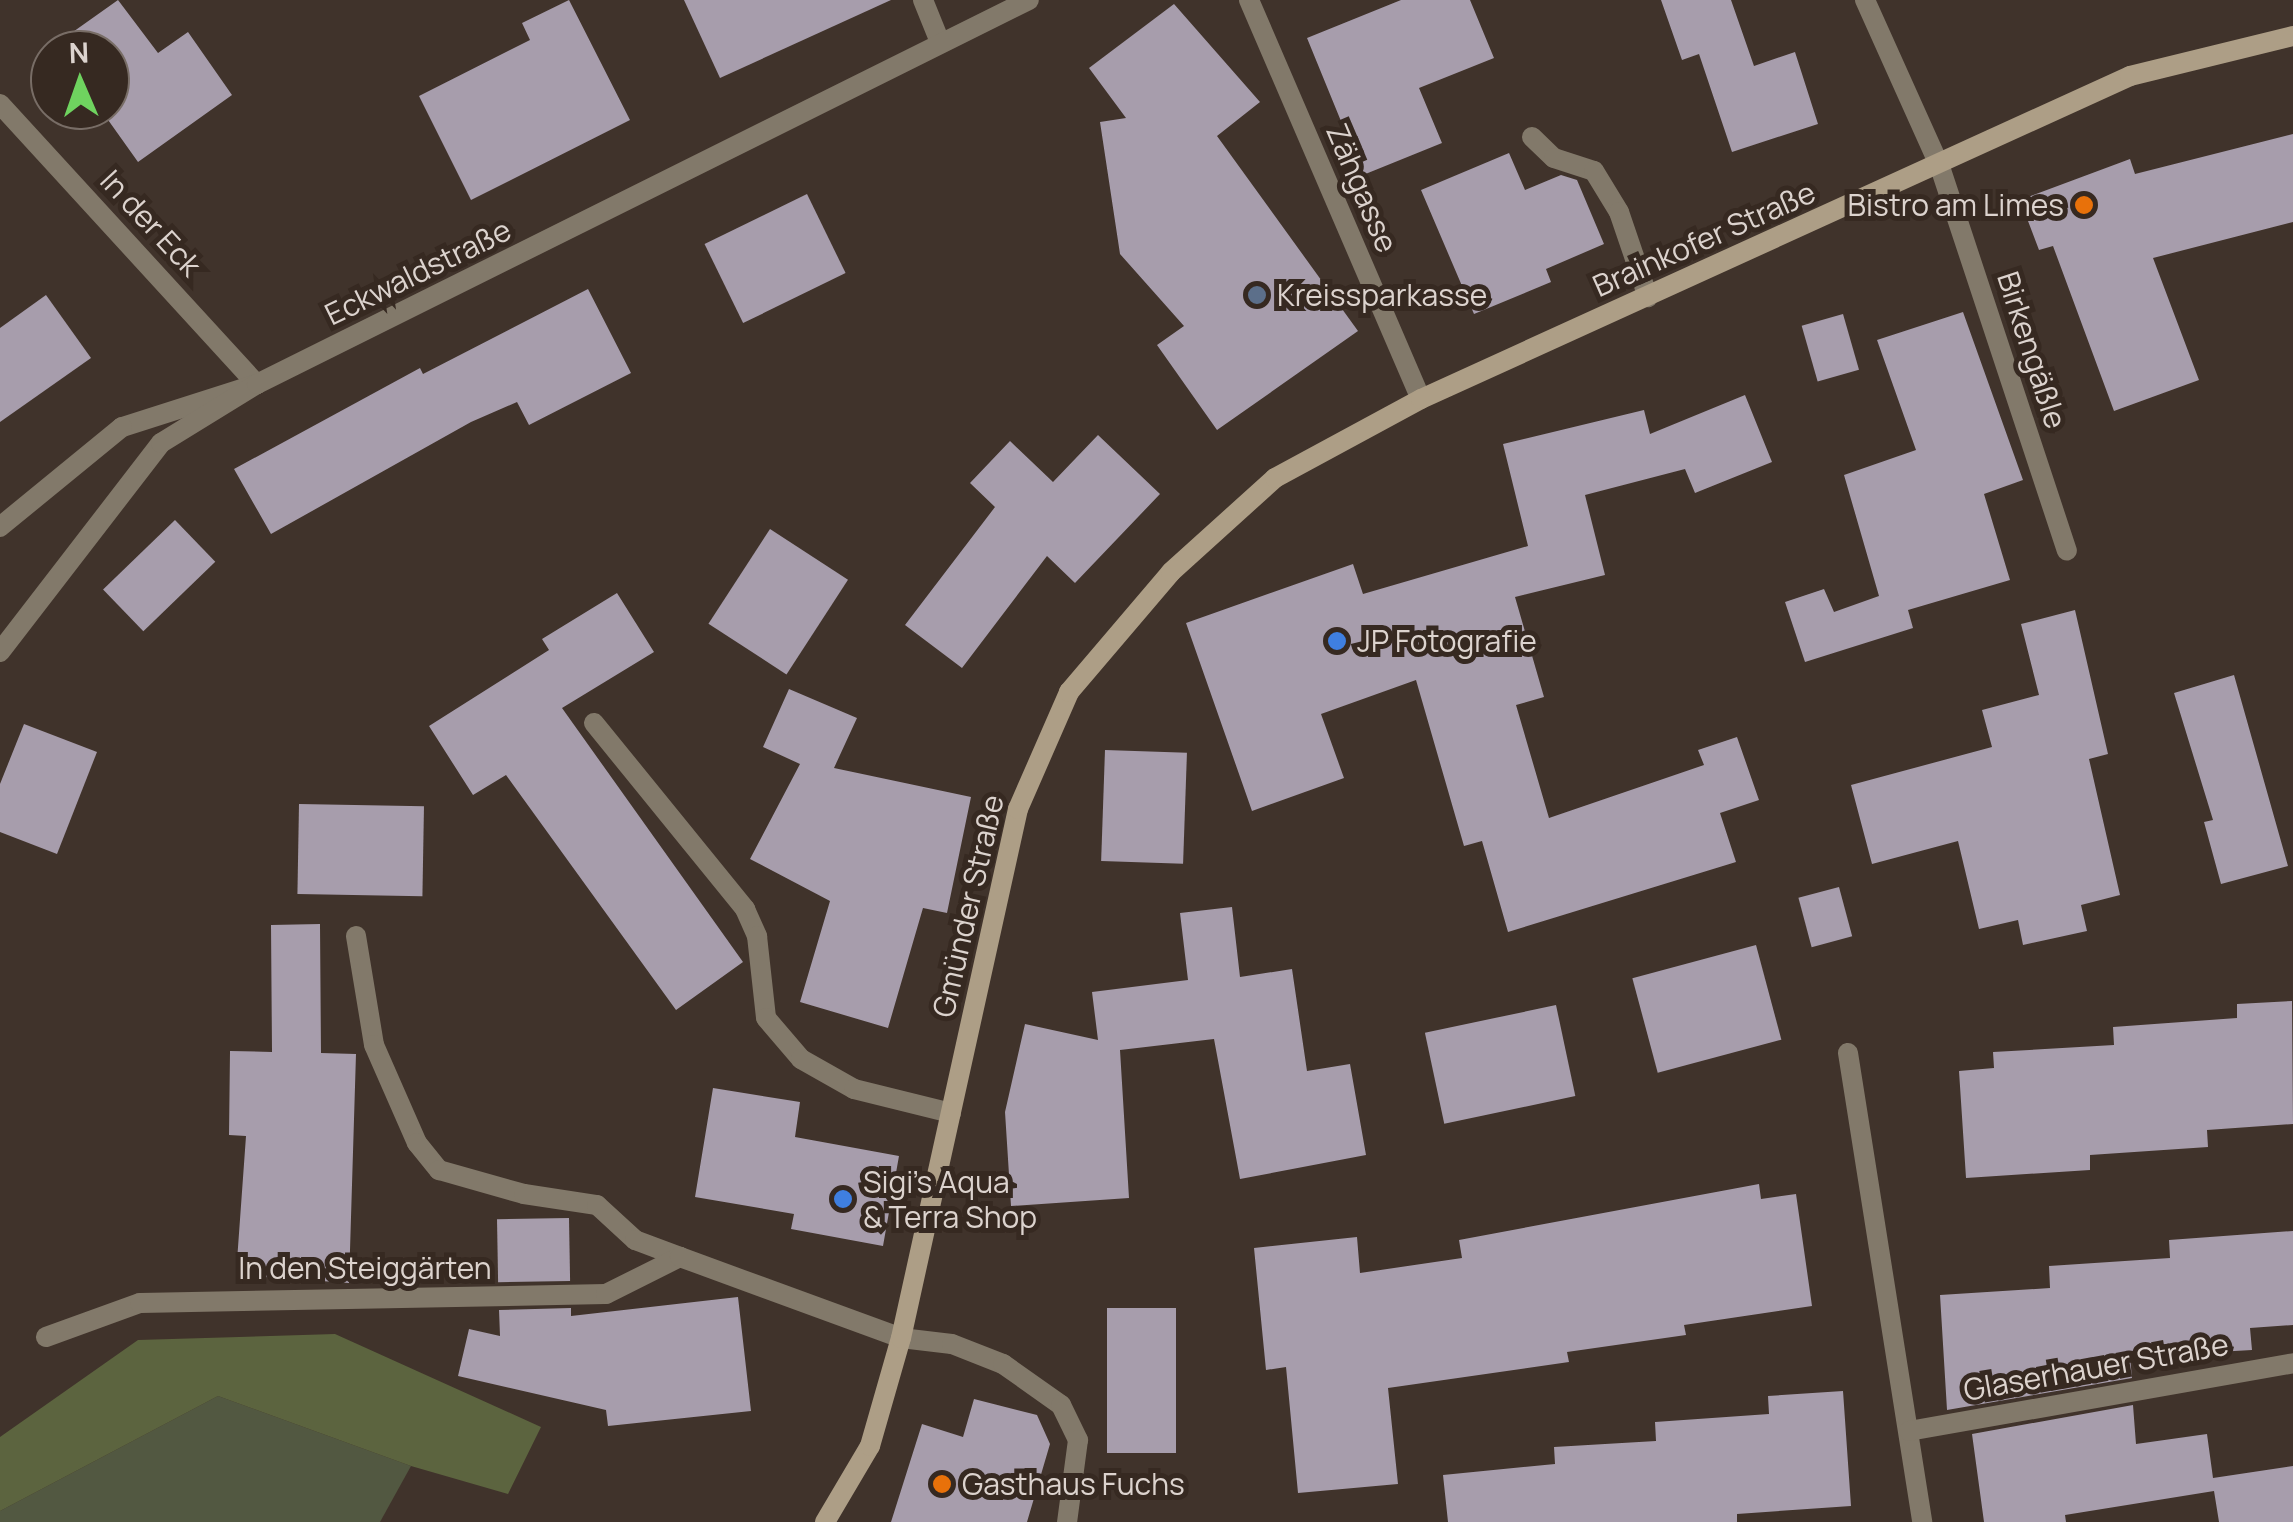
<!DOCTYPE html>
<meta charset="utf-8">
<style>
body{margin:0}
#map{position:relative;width:2293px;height:1522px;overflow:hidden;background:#40332b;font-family:Manrope,sans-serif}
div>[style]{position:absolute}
.green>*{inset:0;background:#525841}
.forest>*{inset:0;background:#5c643f}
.building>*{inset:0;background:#a79dac;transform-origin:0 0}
.lane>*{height:20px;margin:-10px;padding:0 10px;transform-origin:10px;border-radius:10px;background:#82796a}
.street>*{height:20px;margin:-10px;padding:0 10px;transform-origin:10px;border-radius:10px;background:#82796a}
.secondary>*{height:20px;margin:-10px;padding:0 10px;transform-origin:10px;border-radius:10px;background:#ad9e86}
.dots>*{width:28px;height:28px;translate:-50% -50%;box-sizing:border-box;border:5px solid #362921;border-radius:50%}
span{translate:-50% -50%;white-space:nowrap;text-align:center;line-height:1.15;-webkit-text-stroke:10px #362921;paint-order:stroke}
.street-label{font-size:30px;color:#dcd3ce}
.poi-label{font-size:30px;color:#dcd3ce}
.right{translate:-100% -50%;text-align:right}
.left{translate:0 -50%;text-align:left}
.north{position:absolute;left:30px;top:30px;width:100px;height:100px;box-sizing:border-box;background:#362921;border:2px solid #786d66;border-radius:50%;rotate:358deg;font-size:28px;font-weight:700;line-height:40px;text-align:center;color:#dcd3ce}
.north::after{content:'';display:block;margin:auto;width:35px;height:45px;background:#6fd35f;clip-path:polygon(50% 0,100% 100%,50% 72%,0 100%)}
</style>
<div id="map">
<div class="green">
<i style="clip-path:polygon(218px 1396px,411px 1466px,380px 1522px,0 1522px,0 1511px)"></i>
</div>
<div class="forest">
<i style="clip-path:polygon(335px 1334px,541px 1427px,508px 1494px,411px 1466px,218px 1396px,0 1511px,0 1437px,138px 1340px)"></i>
</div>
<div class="building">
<i style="clip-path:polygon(118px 0,158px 53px,188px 32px,232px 95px,138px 162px,101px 110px,114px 110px,110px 50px,71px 50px,63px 39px)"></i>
<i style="clip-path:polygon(569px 0,630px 120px,471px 200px,419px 96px,530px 40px,522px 23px)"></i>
<i style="clip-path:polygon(684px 0,891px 0,720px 78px)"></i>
<i style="clip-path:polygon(1401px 0,1470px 0,1494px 58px,1419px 88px,1442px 143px,1363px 175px,1307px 38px)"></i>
<i style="clip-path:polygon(1661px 0,1731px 0,1754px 66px,1795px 52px,1818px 124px,1732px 152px,1699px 54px,1682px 60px)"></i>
<i style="clip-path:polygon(1174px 4px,1260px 102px,1217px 136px,1358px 331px,1217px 430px,1157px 345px,1184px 326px,1120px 254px,1100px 122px,1126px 118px,1089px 68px)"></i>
<i style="clip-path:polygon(2293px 134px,2293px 222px,2153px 258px,2199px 380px,2114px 411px,2053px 246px,2039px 250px,2020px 200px,2130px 159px,2135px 174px)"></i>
<i style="clip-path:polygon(1509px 153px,1525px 190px,1561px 175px,1577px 180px,1604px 244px,1546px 269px,1551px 282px,1474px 314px,1421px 190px)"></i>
<i style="left:807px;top:194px;width:88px;height:114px;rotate:64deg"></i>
<i style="clip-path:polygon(588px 289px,631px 373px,529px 425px,517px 402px,471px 422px,271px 534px,234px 469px,420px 368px,423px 374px)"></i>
<i style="clip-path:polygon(46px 295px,91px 358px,0 422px,0 328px)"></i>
<i style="clip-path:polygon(1963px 312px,2023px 480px,1984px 494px,2010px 580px,1908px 610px,1913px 628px,1805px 662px,1785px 602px,1824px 589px,1834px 612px,1879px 596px,1844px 475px,1916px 450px,1877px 340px)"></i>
<i style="left:1843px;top:314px;width:58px;height:43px;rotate:74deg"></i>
<i style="clip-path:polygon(1745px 395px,1772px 462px,1695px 493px,1685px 469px,1585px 495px,1605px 575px,1515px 597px,1544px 697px,1516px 705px,1549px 818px,1704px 765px,1698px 750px,1737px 737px,1759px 800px,1720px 813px,1736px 862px,1508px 932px,1482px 841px,1464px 846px,1416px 680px,1321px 714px,1344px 778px,1252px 811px,1186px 623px,1353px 564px,1363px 594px,1528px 546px,1503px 444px,1644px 410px,1650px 434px)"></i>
<i style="clip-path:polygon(1098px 435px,1160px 494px,1075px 583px,1047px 556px,962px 668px,905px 625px,995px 507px,970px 483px,1010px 441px,1053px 482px)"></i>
<i style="left:175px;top:520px;width:58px;height:100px;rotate:46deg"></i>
<i style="left:770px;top:529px;width:93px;height:113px;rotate:33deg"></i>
<i style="clip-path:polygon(617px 593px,654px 652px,562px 708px,743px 962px,676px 1010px,506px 775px,473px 795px,429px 726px,549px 650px,542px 639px)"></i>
<i style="clip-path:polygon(2075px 610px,2108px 754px,2089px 759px,2120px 895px,2081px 905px,2087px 931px,2023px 945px,2018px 920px,1979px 929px,1958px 841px,1872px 864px,1851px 785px,1992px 747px,1982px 710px,2039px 695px,2021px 624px)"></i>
<i style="clip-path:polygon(2234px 675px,2288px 866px,2221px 884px,2204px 822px,2213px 820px,2174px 693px)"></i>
<i style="clip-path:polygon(789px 689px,857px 718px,834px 768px,971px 797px,947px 913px,923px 908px,888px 1028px,800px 1002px,830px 901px,750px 859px,800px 764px,763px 747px)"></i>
<i style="clip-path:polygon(24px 724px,97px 752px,57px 854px,0 832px,0 784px)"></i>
<i style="left:1105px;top:750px;width:82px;height:111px;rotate:2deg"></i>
<i style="left:299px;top:804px;width:125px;height:90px;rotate:1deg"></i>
<i style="left:1839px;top:887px;width:51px;height:42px;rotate:75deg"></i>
<i style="clip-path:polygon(1232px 907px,1240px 977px,1292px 969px,1307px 1071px,1350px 1064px,1366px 1155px,1240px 1179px,1214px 1039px,1120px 1050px,1129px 1198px,1011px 1206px,1005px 1112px,1025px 1024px,1098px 1040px,1092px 992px,1188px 980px,1180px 913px)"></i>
<i style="clip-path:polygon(320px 924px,321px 1053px,356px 1054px,349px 1283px,236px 1275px,246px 1136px,229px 1135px,230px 1051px,272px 1052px,271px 925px)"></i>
<i style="left:1756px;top:945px;width:98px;height:128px;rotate:75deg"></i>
<i style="clip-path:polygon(2292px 1001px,2293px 1124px,2207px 1130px,2208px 1147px,2090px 1155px,2090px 1170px,1966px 1178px,1959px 1071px,1994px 1068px,1993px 1052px,2114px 1045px,2113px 1027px,2237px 1018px,2237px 1004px)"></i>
<i style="left:1556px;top:1005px;width:93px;height:134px;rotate:78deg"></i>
<i style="clip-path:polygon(713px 1088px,800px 1102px,795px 1137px,899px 1156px,883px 1246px,791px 1229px,794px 1214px,695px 1197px)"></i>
<i style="clip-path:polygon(1759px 1184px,1761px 1199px,1796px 1194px,1812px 1306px,1684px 1325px,1686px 1335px,1567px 1352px,1569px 1362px,1388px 1388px,1398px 1484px,1298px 1493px,1286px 1367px,1266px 1370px,1254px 1248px,1357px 1237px,1360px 1273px,1462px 1258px,1459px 1240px)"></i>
<i style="left:569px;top:1218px;width:63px;height:72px;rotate:89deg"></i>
<i style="clip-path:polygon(2293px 1231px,2293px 1325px,2250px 1328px,2252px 1350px,2130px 1357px,2132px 1378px,1947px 1410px,1940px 1295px,2050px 1288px,2049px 1266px,2170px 1258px,2169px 1240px)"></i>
<i style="clip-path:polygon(738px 1297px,751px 1411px,608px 1426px,606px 1410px,458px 1376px,469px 1329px,500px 1336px,499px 1310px,571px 1308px,571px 1316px)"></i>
<i style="left:1107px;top:1308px;width:69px;height:145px"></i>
<i style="clip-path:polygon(1843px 1391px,1851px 1506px,1737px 1514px,1737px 1522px,1448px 1522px,1443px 1475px,1555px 1464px,1554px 1447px,1656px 1441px,1655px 1422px,1769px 1414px,1768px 1396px)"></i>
<i style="clip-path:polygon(974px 1399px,1037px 1415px,1050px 1444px,1027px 1522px,891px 1522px,922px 1424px,963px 1437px)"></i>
<i style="clip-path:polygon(2133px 1405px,2136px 1444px,2207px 1434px,2213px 1478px,2293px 1466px,2293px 1522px,2219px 1522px,2214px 1491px,2065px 1515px,2066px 1522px,1984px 1522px,1972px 1434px)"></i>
</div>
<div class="lane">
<i style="left:1532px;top:137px;width:30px;rotate:44deg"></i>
<i style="left:1554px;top:158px;width:42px;rotate:18deg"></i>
<i style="left:1594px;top:171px;width:48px;rotate:58.6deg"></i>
<i style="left:1619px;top:212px;width:90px;rotate:71.2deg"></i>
<i style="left:901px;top:1338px;width:51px;rotate:6.7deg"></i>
<i style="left:952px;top:1344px;width:55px;rotate:21.4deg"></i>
<i style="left:1003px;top:1364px;width:71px;rotate:35.3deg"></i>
<i style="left:1061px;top:1405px;width:39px;rotate:64deg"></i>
<i style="left:1078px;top:1440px;width:83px;rotate:97.6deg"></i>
</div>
<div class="street">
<i style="left:923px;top:0;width:45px;rotate:68deg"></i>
<i style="left:1249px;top:0;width:434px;rotate:66.7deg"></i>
<i style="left:1865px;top:0;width:183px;rotate:65.8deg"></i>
<i style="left:1940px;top:167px;width:404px;rotate:71.7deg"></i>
<i style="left:0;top:104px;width:380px;rotate:47.5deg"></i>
<i style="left:257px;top:384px;width:142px;rotate:162.3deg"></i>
<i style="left:122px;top:427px;width:158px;rotate:140.7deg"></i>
<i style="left:0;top:652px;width:264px;rotate:-52.4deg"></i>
<i style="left:161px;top:443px;width:113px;rotate:-31.6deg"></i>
<i style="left:257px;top:384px;width:862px;rotate:-26.45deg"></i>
<i style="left:594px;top:723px;width:240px;rotate:50.9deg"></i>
<i style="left:745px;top:909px;width:30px;rotate:66deg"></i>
<i style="left:757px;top:936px;width:82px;rotate:83.7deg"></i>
<i style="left:766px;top:1018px;width:54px;rotate:49.5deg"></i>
<i style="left:801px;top:1059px;width:61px;rotate:29.5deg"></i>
<i style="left:854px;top:1089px;width:100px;rotate:13.9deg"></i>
<i style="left:356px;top:936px;width:110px;rotate:80.6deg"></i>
<i style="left:374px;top:1045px;width:107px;rotate:66.3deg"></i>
<i style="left:417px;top:1143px;width:35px;rotate:51deg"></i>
<i style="left:439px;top:1170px;width:88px;rotate:15.8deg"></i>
<i style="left:524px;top:1194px;width:74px;rotate:8.6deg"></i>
<i style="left:597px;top:1205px;width:52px;rotate:42.6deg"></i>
<i style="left:635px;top:1240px;width:48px;rotate:20.7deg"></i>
<i style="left:1848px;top:1053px;width:475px;rotate:81deg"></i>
<i style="left:46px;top:1337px;width:100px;rotate:-19.9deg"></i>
<i style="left:140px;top:1303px;width:466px;rotate:-1.1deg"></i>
<i style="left:606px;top:1294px;width:83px;rotate:-26.6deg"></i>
<i style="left:680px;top:1257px;width:235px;rotate:20.1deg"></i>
<i style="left:1909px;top:1431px;width:390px;rotate:-10deg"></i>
</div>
<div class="secondary">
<i style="left:825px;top:1522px;width:88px;rotate:-59.4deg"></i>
<i style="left:870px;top:1446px;width:112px;rotate:-74deg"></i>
<i style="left:901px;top:1338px;width:542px;rotate:-77.53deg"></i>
<i style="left:1018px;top:809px;width:128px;rotate:-66.4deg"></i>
<i style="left:1069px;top:692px;width:157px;rotate:-49.6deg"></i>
<i style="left:1171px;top:572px;width:140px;rotate:-42.1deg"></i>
<i style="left:1275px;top:478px;width:166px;rotate:-28.4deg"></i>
<i style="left:1421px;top:399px;width:779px;rotate:-24.49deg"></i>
<i style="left:2130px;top:76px;width:168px;rotate:-13.8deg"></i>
</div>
<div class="dots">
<i style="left:2084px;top:205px;background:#e8710a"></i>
<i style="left:1257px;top:295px;background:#5c6f8a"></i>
<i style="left:1337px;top:641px;background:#3f7fe0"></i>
<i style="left:843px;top:1199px;background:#3f7fe0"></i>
<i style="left:942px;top:1484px;background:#e8710a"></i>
</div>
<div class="street-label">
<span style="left:1362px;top:188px;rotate:67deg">Zähgasse</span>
<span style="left:151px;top:223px;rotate:47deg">In der Eck</span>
<span style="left:1704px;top:239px;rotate:-24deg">Brainkofer Straße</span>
<span style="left:418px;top:272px;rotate:-26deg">Eckwaldstraße</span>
<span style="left:2032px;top:350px;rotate:72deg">Birkengäßle</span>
<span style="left:968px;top:906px;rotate:-77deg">Gmünder Straße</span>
<span style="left:365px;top:1268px">In den Steiggärten</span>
<span style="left:2096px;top:1367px;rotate:-10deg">Glaserhauer Straße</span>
</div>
<div class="poi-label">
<span class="right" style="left:2064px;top:205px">Bistro am Limes</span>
<span class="left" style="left:1277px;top:295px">Kreissparkasse</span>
<span class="left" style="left:1357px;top:641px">JP Fotografie</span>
<span class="left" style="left:863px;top:1199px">Sigi's Aqua<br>&amp; Terra Shop</span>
<span class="left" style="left:962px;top:1484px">Gasthaus Fuchs</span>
</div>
<div class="north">N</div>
</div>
